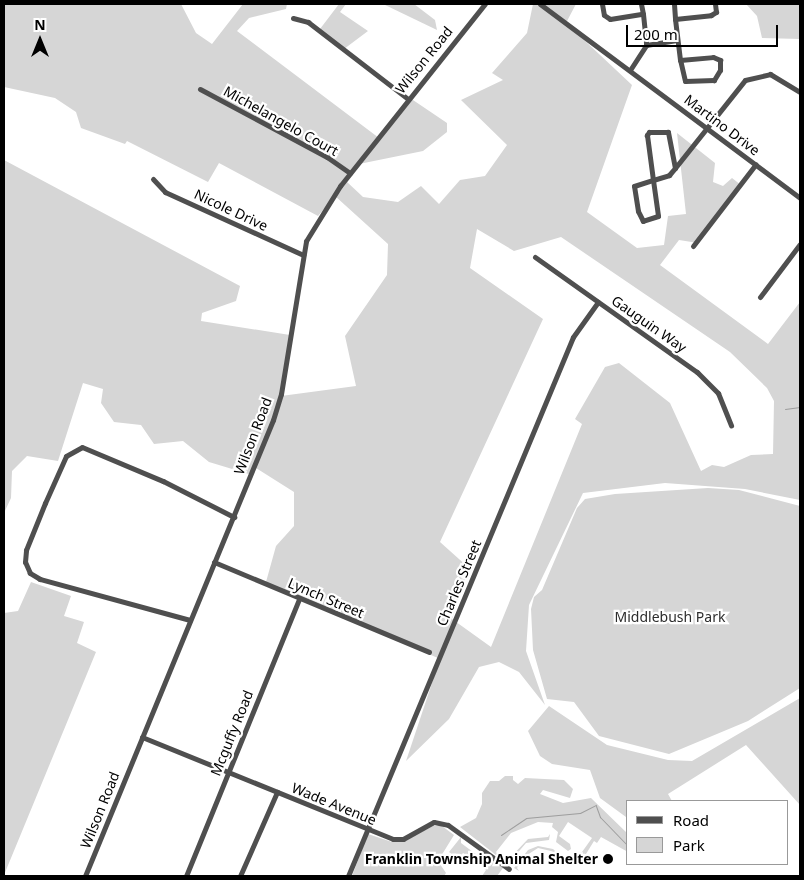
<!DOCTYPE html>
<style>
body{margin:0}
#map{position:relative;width:804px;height:880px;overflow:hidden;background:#fff;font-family:"Noto Sans",sans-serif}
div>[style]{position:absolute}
.green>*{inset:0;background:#d6d6d6}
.stream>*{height:1px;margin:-0.5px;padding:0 0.5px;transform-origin:0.5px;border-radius:0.5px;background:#9d9d9d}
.street>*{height:5px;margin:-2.5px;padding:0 2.5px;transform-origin:2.5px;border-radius:2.5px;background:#4f4f4f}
.dots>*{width:14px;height:14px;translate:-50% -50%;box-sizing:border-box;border:2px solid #fff;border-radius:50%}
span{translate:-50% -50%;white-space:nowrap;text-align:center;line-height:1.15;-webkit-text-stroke:4.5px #fff;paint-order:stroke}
.street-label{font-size:14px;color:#000}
.park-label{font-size:14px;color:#2d2d2d}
.poi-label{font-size:14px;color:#000;font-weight:700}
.right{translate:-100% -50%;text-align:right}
.frame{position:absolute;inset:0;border:5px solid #000;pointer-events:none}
.legend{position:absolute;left:626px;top:800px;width:162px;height:65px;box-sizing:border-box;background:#fff;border:1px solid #999;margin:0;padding:6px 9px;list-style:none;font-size:15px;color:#000}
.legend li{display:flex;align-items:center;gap:10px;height:25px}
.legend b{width:25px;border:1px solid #999}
.north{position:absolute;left:15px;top:15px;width:50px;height:50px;-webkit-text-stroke:4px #fff;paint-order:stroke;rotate:0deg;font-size:14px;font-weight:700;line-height:20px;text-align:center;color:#000}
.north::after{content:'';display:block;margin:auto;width:18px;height:22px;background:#000;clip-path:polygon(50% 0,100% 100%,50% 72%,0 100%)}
.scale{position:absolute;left:626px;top:25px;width:152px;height:22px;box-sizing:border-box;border:2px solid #000;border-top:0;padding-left:6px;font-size:15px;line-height:18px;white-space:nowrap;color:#000;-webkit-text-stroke:4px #fff;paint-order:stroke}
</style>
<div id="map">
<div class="green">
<i style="clip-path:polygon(evenodd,4px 4px,181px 4px,196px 33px,212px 44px,243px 4px,287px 4px,286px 9px,249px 18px,237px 31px,379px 138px,410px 98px,447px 123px,447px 132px,423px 151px,359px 164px,346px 181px,363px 197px,398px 202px,421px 186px,439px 204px,460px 180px,485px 176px,507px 145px,461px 100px,503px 80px,492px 73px,527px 33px,533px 4px,576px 4px,566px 23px,632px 85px,587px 212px,637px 248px,664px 245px,668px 216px,686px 214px,677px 133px,715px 163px,713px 182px,723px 186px,732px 178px,741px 185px,698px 243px,679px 240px,660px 265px,768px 344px,800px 302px,800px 500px,745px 489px,665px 483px,583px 493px,529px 605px,526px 651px,545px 705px,519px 672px,499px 662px,479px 667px,449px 719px,406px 761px,440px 659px,266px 582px,276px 546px,294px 526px,294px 492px,256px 468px,252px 475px,209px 462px,183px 441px,154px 444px,141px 425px,114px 422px,101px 403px,103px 389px,83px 383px,58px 461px,27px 456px,12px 471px,11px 498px,4px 513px,4px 160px,240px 286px,236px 301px,202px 313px,201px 321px,290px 335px,281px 396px,356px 386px,345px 336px,387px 275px,388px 244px,335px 196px,318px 216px,219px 163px,208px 182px,127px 141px,125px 144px,81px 128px,76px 112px,55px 98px,4px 87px,4px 4px,477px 229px,514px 251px,561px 237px,730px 352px,767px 388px,774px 401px,773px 454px,751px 455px,724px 467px,712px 465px,701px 471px,670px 403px,619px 363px,605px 367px,575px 419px,582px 424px,491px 647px,452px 619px,469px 568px,440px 542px,543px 319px,470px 268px,477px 229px)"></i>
<i style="clip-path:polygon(339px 4px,346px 4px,340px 12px,368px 31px,344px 49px,320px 29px)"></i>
<i style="clip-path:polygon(383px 4px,414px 4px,435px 20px,437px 30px)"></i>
<i style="clip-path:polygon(746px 4px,800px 4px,800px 39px,762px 38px,757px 16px)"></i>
<i style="clip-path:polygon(708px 488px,739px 490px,800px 506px,800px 688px,748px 721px,669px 754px,599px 736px,574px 702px,547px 699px,533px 650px,531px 609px,534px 597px,542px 590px,577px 508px,585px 499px,615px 494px)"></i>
<i style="clip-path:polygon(31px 582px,71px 596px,64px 616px,84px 622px,77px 643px,96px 652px,4px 875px,4px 613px,18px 611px)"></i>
<i style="clip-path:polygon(800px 698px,800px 805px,746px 745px,668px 794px,672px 801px,628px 801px,626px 817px,600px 798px,590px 770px,552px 764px,540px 756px,528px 731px,549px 706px,607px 745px,668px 760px,692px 761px)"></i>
<i style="clip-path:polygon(505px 776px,513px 776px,513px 780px,518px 784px,525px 778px,564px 780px,573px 789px,570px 798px,543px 790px,540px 794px,563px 803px,591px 798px,628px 834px,628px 852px,601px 837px,597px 843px,594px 841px,586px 854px,577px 858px,576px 854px,582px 852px,592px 838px,568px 822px,559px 836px,570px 844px,571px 849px,568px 851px,556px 842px,558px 832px,552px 827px,553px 823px,538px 822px,511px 833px,496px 852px,499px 856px,496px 855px,460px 827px,476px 818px,482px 804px,482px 793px,490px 781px,499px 781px)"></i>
<i style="clip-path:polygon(433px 826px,442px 826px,454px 835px,438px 861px,446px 873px,444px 876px,352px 876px,368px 834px,392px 842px,404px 841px)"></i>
<i style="clip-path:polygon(550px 834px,549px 840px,526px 843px,509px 863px,503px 860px,507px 861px,528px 839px,548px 837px)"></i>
<i style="clip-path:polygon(461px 837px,461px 843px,489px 864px,493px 860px,503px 868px,497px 876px,482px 876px,486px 870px,476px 860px,463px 853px,458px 859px,449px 852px)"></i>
<i style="clip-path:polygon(538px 846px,553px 849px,561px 856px,560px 860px,555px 858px,557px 854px,551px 851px,538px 848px,524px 857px,517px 868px,519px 871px,514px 868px,528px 850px)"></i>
</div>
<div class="stream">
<i style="left:785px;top:409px;width:15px;rotate:-8deg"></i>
<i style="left:596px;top:806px;width:12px;rotate:70deg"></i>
<i style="left:600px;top:817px;width:40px;rotate:46deg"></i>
<i style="left:501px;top:835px;width:30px;rotate:-34deg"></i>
<i style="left:526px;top:818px;width:54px;rotate:-5.3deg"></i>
<i style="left:580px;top:813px;width:18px;rotate:-27deg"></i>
</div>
<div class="street">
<i style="left:540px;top:4px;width:324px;rotate:36.7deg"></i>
<i style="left:602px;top:4px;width:11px;rotate:80deg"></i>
<i style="left:604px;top:15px;width:7px;rotate:34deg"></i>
<i style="left:610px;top:19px;width:33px;rotate:-9deg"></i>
<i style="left:643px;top:14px;width:10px;rotate:-101deg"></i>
<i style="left:674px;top:4px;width:15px;rotate:86deg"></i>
<i style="left:675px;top:19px;width:36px;rotate:-6deg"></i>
<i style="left:711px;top:15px;width:6px;rotate:-31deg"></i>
<i style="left:716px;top:12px;width:8px;rotate:-97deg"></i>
<i style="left:643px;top:14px;width:31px;rotate:84deg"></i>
<i style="left:293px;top:18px;width:16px;rotate:15deg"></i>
<i style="left:308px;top:22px;width:126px;rotate:37.6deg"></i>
<i style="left:675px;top:19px;width:41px;rotate:83deg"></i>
<i style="left:713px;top:57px;width:8px;rotate:23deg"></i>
<i style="left:720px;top:60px;width:10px;rotate:90deg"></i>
<i style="left:720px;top:70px;width:12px;rotate:121deg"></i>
<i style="left:714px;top:80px;width:29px;rotate:178deg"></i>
<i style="left:685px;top:81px;width:22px;rotate:-103deg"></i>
<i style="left:680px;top:60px;width:33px;rotate:-5deg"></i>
<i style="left:630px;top:70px;width:30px;rotate:-57deg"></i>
<i style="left:646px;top:45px;width:31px;rotate:-9deg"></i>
<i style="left:200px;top:89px;width:144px;rotate:28.2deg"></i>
<i style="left:327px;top:157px;width:28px;rotate:35deg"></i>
<i style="left:675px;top:168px;width:37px;rotate:-101deg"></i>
<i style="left:668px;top:132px;width:19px;rotate:180deg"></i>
<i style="left:649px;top:132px;width:4px;rotate:124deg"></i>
<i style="left:647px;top:135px;width:45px;rotate:82.4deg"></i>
<i style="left:653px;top:180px;width:17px;rotate:-17deg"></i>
<i style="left:669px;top:175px;width:9px;rotate:-49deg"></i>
<i style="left:675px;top:168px;width:112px;rotate:-51.5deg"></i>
<i style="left:745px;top:80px;width:26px;rotate:-13deg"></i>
<i style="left:770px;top:74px;width:35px;rotate:31deg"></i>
<i style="left:153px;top:179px;width:18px;rotate:47deg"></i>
<i style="left:165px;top:192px;width:152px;rotate:24.5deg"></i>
<i style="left:653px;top:180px;width:36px;rotate:82deg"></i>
<i style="left:658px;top:216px;width:16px;rotate:162deg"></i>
<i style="left:643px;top:221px;width:11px;rotate:-117deg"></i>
<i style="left:638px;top:211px;width:25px;rotate:-99deg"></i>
<i style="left:634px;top:186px;width:20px;rotate:-18deg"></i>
<i style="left:693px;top:246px;width:103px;rotate:-52.5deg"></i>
<i style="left:535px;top:257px;width:199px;rotate:35.4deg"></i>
<i style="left:697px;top:372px;width:30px;rotate:45deg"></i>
<i style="left:718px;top:393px;width:35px;rotate:68deg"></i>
<i style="left:760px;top:297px;width:66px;rotate:-53deg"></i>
<i style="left:214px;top:562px;width:233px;rotate:22.7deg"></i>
<i style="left:190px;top:620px;width:156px;rotate:-164.7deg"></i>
<i style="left:40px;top:579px;width:12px;rotate:-149deg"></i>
<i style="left:30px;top:573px;width:12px;rotate:-114deg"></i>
<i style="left:25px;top:562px;width:12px;rotate:-85deg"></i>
<i style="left:26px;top:550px;width:51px;rotate:-68deg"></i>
<i style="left:45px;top:503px;width:51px;rotate:-65.9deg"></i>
<i style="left:66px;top:456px;width:18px;rotate:-29deg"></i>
<i style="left:82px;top:447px;width:88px;rotate:22.8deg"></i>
<i style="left:163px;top:481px;width:80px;rotate:26.9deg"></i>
<i style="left:142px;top:737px;width:271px;rotate:22.1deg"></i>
<i style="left:393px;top:839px;width:10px"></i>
<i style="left:403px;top:839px;width:35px;rotate:-29deg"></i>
<i style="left:434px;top:822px;width:14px;rotate:12deg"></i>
<i style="left:448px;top:825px;width:75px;rotate:35.8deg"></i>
<i style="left:85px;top:876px;width:493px;rotate:-67.6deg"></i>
<i style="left:273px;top:420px;width:27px;rotate:-73deg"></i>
<i style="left:281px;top:394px;width:155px;rotate:-80.7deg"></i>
<i style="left:306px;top:241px;width:65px;rotate:-58.3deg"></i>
<i style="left:340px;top:186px;width:233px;rotate:-51.5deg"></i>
<i style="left:186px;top:876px;width:299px;rotate:-67.8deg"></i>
<i style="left:240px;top:876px;width:92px;rotate:-66.2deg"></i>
<i style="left:348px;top:876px;width:584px;rotate:-67.34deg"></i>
<i style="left:573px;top:337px;width:43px;rotate:-54.5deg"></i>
</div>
<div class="dots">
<i style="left:608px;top:859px;background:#000"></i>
</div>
<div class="street-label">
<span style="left:424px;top:60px;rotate:-51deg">Wilson Road</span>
<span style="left:281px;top:121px;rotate:29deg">Michelangelo Court</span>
<span style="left:722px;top:125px;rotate:37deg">Martino Drive</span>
<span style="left:231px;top:210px;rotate:25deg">Nicole Drive</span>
<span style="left:649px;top:324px;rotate:35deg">Gauguin Way</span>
<span style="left:253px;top:436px;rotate:-69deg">Wilson Road</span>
<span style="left:459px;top:583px;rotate:-67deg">Charles Street</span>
<span style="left:326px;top:598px;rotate:23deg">Lynch Street</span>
<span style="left:232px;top:733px;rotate:-68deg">Mcguffy Road</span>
<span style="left:334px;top:804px;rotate:22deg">Wade Avenue</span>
<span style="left:100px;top:810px;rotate:-68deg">Wilson Road</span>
</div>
<div class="park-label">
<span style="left:670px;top:617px">Middlebush Park</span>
</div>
<div class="poi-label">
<span class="right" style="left:598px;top:859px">Franklin Township Animal Shelter</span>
</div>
<div class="frame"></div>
<ul class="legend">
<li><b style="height:6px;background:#4f4f4f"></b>Road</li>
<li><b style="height:14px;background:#d6d6d6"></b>Park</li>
</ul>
<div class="north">N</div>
<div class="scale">200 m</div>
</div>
